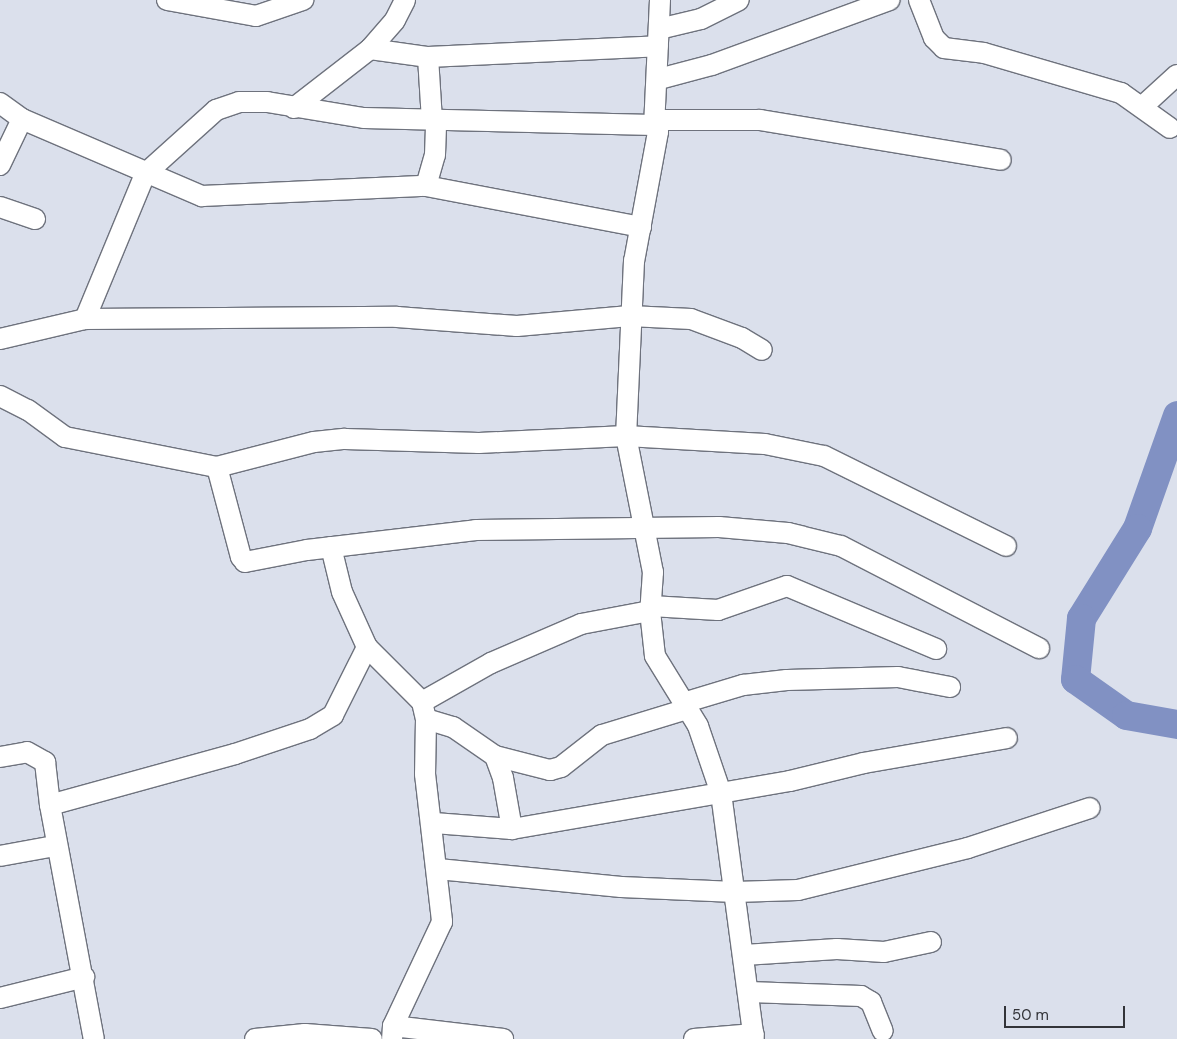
<!DOCTYPE html>
<style>
body{margin:0}
#map{position:relative;width:1177px;height:1039px;overflow:hidden;background:#dbe0ec;font-family:"DM Sans",sans-serif}
div>[style]{position:absolute}
.river>*{height:29px;margin:-14.5px;padding:0 14.5px;transform-origin:14.5px;border-radius:14.5px;background:#8191c3}
.roads{filter:drop-shadow(1px 0 #6e727d) drop-shadow(-1px 0 #6e727d) drop-shadow(0 1px #6e727d) drop-shadow(0 -1px #6e727d)}
.minor>*{height:20px;margin:-10px;padding:0 10px;transform-origin:10px;border-radius:10px;background:#fff}
span{translate:-50% -50%;white-space:nowrap;text-align:center;line-height:1.15;-webkit-text-stroke:5px #dbe0ec;paint-order:stroke}
.scale{position:absolute;left:1004px;top:1006px;width:121px;height:22px;box-sizing:border-box;border:2px solid #333439;border-top:0;padding-left:6px;font-size:15px;line-height:18px;white-space:nowrap;color:#333439;-webkit-text-stroke:4px #dbe0ec;paint-order:stroke}
</style>
<div id="map">
<div class="river">
<i style="left:1177px;top:415px;width:120px;rotate:109.5deg"></i>
<i style="left:1137px;top:528px;width:106px;rotate:121.9deg"></i>
<i style="left:1081px;top:618px;width:61px;rotate:95.6deg"></i>
<i style="left:1075px;top:679px;width:62px;rotate:35.2deg"></i>
<i style="left:1126px;top:715px;width:52px;rotate:10deg"></i>
</div>
<div class="roads">
<div class="minor">
<i style="left:167px;top:0;width:90px;rotate:10.2deg"></i>
<i style="left:256px;top:16px;width:50px;rotate:-18.8deg"></i>
<i style="left:660px;top:0;width:125px;rotate:92.7deg"></i>
<i style="left:654px;top:125px;width:8px;rotate:60deg"></i>
<i style="left:658px;top:132px;width:131px;rotate:100.5deg"></i>
<i style="left:634px;top:261px;width:175px;rotate:92.6deg"></i>
<i style="left:626px;top:436px;width:139px;rotate:78.8deg"></i>
<i style="left:653px;top:572px;width:39px;rotate:94deg"></i>
<i style="left:650px;top:611px;width:45px;rotate:83.7deg"></i>
<i style="left:655px;top:656px;width:82px;rotate:58.4deg"></i>
<i style="left:698px;top:726px;width:71px;rotate:71.1deg"></i>
<i style="left:721px;top:793px;width:248px;rotate:82.4deg"></i>
<i style="left:919px;top:0;width:41px;rotate:68.5deg"></i>
<i style="left:934px;top:38px;width:14px;rotate:45deg"></i>
<i style="left:944px;top:48px;width:40px;rotate:7.1deg"></i>
<i style="left:984px;top:53px;width:143px;rotate:16.3deg"></i>
<i style="left:1121px;top:93px;width:60px;rotate:35.5deg"></i>
<i style="left:659px;top:29px;width:43px;rotate:-13.4deg"></i>
<i style="left:701px;top:19px;width:42px;rotate:-26.6deg"></i>
<i style="left:370px;top:49px;width:59px;rotate:7.9deg"></i>
<i style="left:428px;top:57px;width:230px;rotate:-2.7deg"></i>
<i style="left:428px;top:57px;width:63px;rotate:86.4deg"></i>
<i style="left:659px;top:79px;width:55px;rotate:-14.8deg"></i>
<i style="left:712px;top:65px;width:189px;rotate:-20.1deg"></i>
<i style="left:0;top:103px;width:27px;rotate:36deg"></i>
<i style="left:22px;top:119px;width:196px;rotate:23.2deg"></i>
<i style="left:202px;top:196px;width:224px;rotate:-2.6deg"></i>
<i style="left:426px;top:186px;width:219px;rotate:10.8deg"></i>
<i style="left:1143px;top:106px;width:46px;rotate:-42.4deg"></i>
<i style="left:294px;top:108px;width:96px;rotate:-37.8deg"></i>
<i style="left:370px;top:49px;width:38px;rotate:-49deg"></i>
<i style="left:395px;top:20px;width:22px;rotate:-63deg"></i>
<i style="left:654px;top:120px;width:106px"></i>
<i style="left:760px;top:120px;width:244px;rotate:9.4deg"></i>
<i style="left:0;top:165px;width:51px;rotate:-64.4deg"></i>
<i style="left:426px;top:186px;width:32px;rotate:-74deg"></i>
<i style="left:435px;top:155px;width:35px;rotate:-88deg"></i>
<i style="left:0;top:207px;width:37px;rotate:19deg"></i>
<i style="left:85px;top:319px;width:312px;rotate:-0.4deg"></i>
<i style="left:397px;top:317px;width:120px;rotate:4.3deg"></i>
<i style="left:517px;top:326px;width:113px;rotate:-5.1deg"></i>
<i style="left:630px;top:316px;width:61px;rotate:2.8deg"></i>
<i style="left:691px;top:319px;width:54px;rotate:20.4deg"></i>
<i style="left:742px;top:338px;width:23px;rotate:31deg"></i>
<i style="left:0;top:339px;width:87px;rotate:-13.2deg"></i>
<i style="left:85px;top:319px;width:157px;rotate:-67.5deg"></i>
<i style="left:145px;top:174px;width:96px;rotate:-42deg"></i>
<i style="left:216px;top:110px;width:24px;rotate:-19deg"></i>
<i style="left:239px;top:102px;width:28px"></i>
<i style="left:267px;top:102px;width:98px;rotate:9.4deg"></i>
<i style="left:364px;top:118px;width:290px;rotate:1.4deg"></i>
<i style="left:0;top:396px;width:31px;rotate:27deg"></i>
<i style="left:28px;top:410px;width:46px;rotate:36.1deg"></i>
<i style="left:65px;top:437px;width:155px;rotate:11.2deg"></i>
<i style="left:217px;top:467px;width:100px;rotate:-14.5deg"></i>
<i style="left:314px;top:442px;width:31px;rotate:-6deg"></i>
<i style="left:345px;top:439px;width:134px;rotate:1.7deg"></i>
<i style="left:479px;top:443px;width:147px;rotate:-2.7deg"></i>
<i style="left:626px;top:436px;width:139px;rotate:3.3deg"></i>
<i style="left:765px;top:444px;width:60px;rotate:11.5deg"></i>
<i style="left:824px;top:456px;width:203px;rotate:26.3deg"></i>
<i style="left:217px;top:467px;width:93px;rotate:75.1deg"></i>
<i style="left:241px;top:557px;width:6px;rotate:51deg"></i>
<i style="left:245px;top:562px;width:63px;rotate:-11deg"></i>
<i style="left:307px;top:550px;width:170px;rotate:-6.7deg"></i>
<i style="left:476px;top:530px;width:243px;rotate:-0.7deg"></i>
<i style="left:719px;top:527px;width:69px;rotate:5deg"></i>
<i style="left:788px;top:533px;width:55px;rotate:13.8deg"></i>
<i style="left:841px;top:546px;width:223px;rotate:27.3deg"></i>
<i style="left:331px;top:547px;width:46px;rotate:76.3deg"></i>
<i style="left:342px;top:592px;width:60px;rotate:65.6deg"></i>
<i style="left:367px;top:647px;width:78px;rotate:45deg"></i>
<i style="left:422px;top:702px;width:17px;rotate:77deg"></i>
<i style="left:426px;top:719px;width:55px;rotate:91deg"></i>
<i style="left:425px;top:774px;width:149px;rotate:83.4deg"></i>
<i style="left:442px;top:922px;width:115px;rotate:115.2deg"></i>
<i style="left:393px;top:1026px;width:13px;rotate:94deg"></i>
<i style="left:651px;top:606px;width:67px;rotate:3.4deg"></i>
<i style="left:718px;top:610px;width:73px;rotate:-19.2deg"></i>
<i style="left:787px;top:586px;width:162px;rotate:22.9deg"></i>
<i style="left:422px;top:702px;width:79px;rotate:-29.5deg"></i>
<i style="left:491px;top:663px;width:98px;rotate:-23.4deg"></i>
<i style="left:581px;top:624px;width:70px;rotate:-10.7deg"></i>
<i style="left:683px;top:703px;width:63px;rotate:-16.7deg"></i>
<i style="left:743px;top:685px;width:44px;rotate:-6.5deg"></i>
<i style="left:787px;top:680px;width:111px;rotate:-1.5deg"></i>
<i style="left:898px;top:677px;width:53px;rotate:10.9deg"></i>
<i style="left:426px;top:719px;width:28px;rotate:17deg"></i>
<i style="left:453px;top:727px;width:51px;rotate:34.6deg"></i>
<i style="left:495px;top:756px;width:23px;rotate:70deg"></i>
<i style="left:503px;top:778px;width:52px;rotate:80deg"></i>
<i style="left:495px;top:756px;width:57px;rotate:14.3deg"></i>
<i style="left:550px;top:770px;width:11px;rotate:-15deg"></i>
<i style="left:561px;top:767px;width:52px;rotate:-38deg"></i>
<i style="left:602px;top:735px;width:89px;rotate:-17deg"></i>
<i style="left:0;top:757px;width:27px;rotate:-10deg"></i>
<i style="left:27px;top:752px;width:21px;rotate:29deg"></i>
<i style="left:45px;top:762px;width:43px;rotate:83.4deg"></i>
<i style="left:50px;top:805px;width:192px;rotate:-15.4deg"></i>
<i style="left:235px;top:754px;width:79px;rotate:-18.4deg"></i>
<i style="left:310px;top:729px;width:27px;rotate:-31deg"></i>
<i style="left:333px;top:715px;width:76px;rotate:-63.4deg"></i>
<i style="left:50px;top:805px;width:238px;rotate:79.4deg"></i>
<i style="left:434px;top:823px;width:78px;rotate:4.4deg"></i>
<i style="left:512px;top:829px;width:282px;rotate:-9.8deg"></i>
<i style="left:790px;top:781px;width:76px;rotate:-13.7deg"></i>
<i style="left:864px;top:763px;width:145px;rotate:-9.9deg"></i>
<i style="left:0;top:856px;width:56px;rotate:-10.3deg"></i>
<i style="left:438px;top:869px;width:184px;rotate:5.6deg"></i>
<i style="left:621px;top:887px;width:114px;rotate:2.5deg"></i>
<i style="left:735px;top:892px;width:63px;rotate:-1.8deg"></i>
<i style="left:798px;top:890px;width:175px;rotate:-13.9deg"></i>
<i style="left:968px;top:848px;width:128px;rotate:-18.2deg"></i>
<i style="left:744px;top:955px;width:93px;rotate:-3.7deg"></i>
<i style="left:837px;top:949px;width:47px;rotate:3.7deg"></i>
<i style="left:884px;top:952px;width:48px;rotate:-12deg"></i>
<i style="left:749px;top:992px;width:112px;rotate:2deg"></i>
<i style="left:861px;top:996px;width:12px;rotate:31deg"></i>
<i style="left:871px;top:1002px;width:31px;rotate:68deg"></i>
<i style="left:0;top:998px;width:87px;rotate:-14deg"></i>
<i style="left:393px;top:1026px;width:111px;rotate:6.7deg"></i>
<i style="left:255px;top:1039px;width:50px;rotate:-5.7deg"></i>
<i style="left:305px;top:1034px;width:67px;rotate:4.3deg"></i>
<i style="left:694px;top:1039px;width:60px;rotate:-4.8deg"></i>
</div>
</div>
<div class="scale">50 m</div>
</div>
